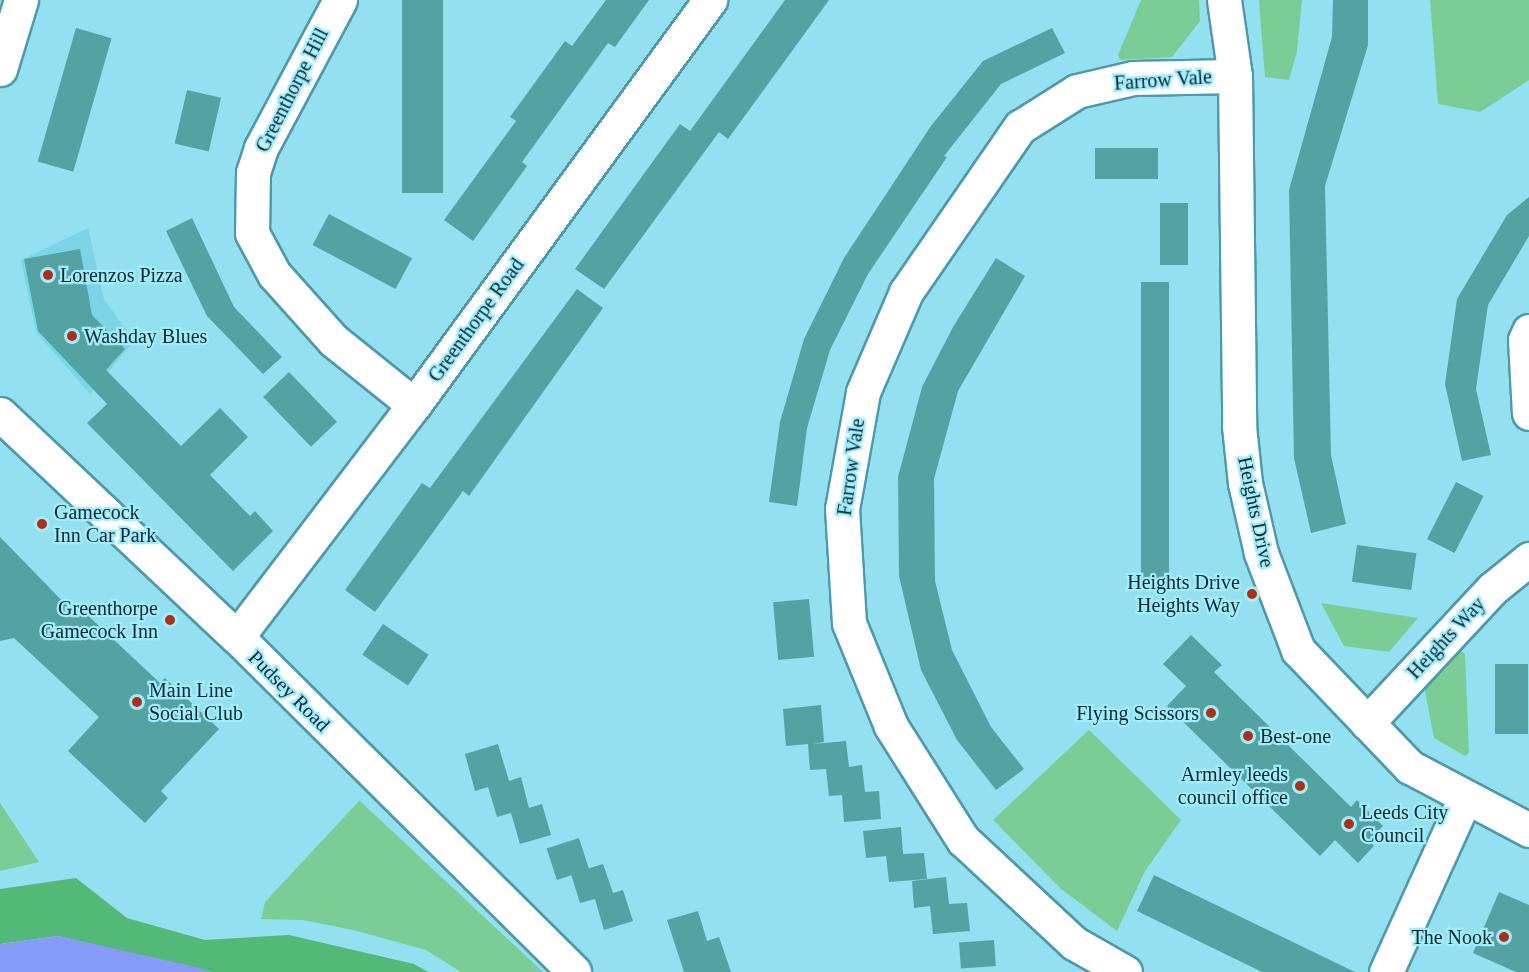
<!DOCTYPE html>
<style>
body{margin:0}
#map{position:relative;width:1529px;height:972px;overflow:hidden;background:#93e0f1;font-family:Georgia,serif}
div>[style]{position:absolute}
.built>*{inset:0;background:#7dd4e6}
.green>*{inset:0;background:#7acd94}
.forest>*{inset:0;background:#52b977}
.water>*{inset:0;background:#869bf7}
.building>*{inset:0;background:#52a3a1;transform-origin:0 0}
.roads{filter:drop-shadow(2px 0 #4d9aaa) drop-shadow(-2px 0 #4d9aaa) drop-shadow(0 2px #4d9aaa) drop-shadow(0 -2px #4d9aaa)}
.minor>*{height:33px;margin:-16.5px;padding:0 16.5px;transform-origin:16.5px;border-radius:16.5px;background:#fff}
.tertiary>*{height:33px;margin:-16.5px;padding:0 16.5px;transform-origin:16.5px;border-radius:16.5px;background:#fff}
.secondary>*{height:33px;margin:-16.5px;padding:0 16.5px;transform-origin:16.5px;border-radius:16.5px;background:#fff}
.dots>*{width:16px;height:16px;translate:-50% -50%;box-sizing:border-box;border:3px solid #a0edff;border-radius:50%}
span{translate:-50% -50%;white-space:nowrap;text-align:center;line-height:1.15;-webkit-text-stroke:4.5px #a0edff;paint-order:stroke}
.street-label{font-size:20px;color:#06282e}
.poi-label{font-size:20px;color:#06282e}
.left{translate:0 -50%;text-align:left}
.right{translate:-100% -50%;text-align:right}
</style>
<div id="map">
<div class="built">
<i style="clip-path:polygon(88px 228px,104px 299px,134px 341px,90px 394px,36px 332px,21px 260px)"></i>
</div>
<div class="green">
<i style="clip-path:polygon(1141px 0,1199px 0,1200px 21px,1172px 57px,1120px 60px,1118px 55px)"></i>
<i style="clip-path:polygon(1259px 0,1302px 0,1297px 51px,1289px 80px,1265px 77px)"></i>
<i style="clip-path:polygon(1430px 0,1529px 0,1529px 80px,1480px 112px,1438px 104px)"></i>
<i style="clip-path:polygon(1321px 603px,1418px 618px,1389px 652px,1344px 646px)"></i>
<i style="clip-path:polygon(1461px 651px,1465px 654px,1469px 753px,1465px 756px,1434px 738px,1424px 686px)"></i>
<i style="clip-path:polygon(1089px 730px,1181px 820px,1145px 871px,1117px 931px,1060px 888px,993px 820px)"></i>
<i style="clip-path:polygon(360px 800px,360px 801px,543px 972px,461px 972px,426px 950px,353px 930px,303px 920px,261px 919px,265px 902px)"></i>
<i style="clip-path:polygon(0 803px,39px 862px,0 871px)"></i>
</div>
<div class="forest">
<i style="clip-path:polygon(76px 878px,127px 918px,205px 940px,289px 935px,414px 964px,428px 972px,211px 972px,58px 936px,0 944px,0 889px)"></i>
</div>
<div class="water">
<i style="clip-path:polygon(58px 936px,196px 967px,211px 972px,0 972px,0 944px)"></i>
</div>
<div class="building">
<i style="left:402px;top:0;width:41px;height:193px"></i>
<i style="clip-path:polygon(606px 0,649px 0,615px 47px,608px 43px,522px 162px,527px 166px,473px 241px,444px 220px,516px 121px,510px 117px,565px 41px,572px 46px)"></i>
<i style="clip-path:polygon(785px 0,829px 0,728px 139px,719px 132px,604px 289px,575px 269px,680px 124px,690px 131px)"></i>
<i style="clip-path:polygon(1333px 0,1368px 0,1368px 45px,1325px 186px,1331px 455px,1346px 524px,1311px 533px,1294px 458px,1289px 190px,1332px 37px)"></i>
<i style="left:76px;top:28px;width:37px;height:139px;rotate:16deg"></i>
<i style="clip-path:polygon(1052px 28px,1065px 53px,1001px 84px,944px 156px,947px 157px,868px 274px,830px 350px,807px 428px,797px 506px,769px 502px,780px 422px,804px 339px,844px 258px,931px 126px,983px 61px)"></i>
<i style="left:187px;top:90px;width:35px;height:55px;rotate:13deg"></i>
<i style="left:1095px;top:148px;width:63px;height:31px"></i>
<i style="clip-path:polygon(1529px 197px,1529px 236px,1488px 305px,1476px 389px,1491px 455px,1462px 461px,1445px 384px,1457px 299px,1507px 215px)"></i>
<i style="left:1160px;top:203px;width:28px;height:62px"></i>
<i style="left:329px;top:214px;width:94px;height:35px;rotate:28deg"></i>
<i style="clip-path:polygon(192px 218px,234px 307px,282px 357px,263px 374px,207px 316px,166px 231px)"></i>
<i style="clip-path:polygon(80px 249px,92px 315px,125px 349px,106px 370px,181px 446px,220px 408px,248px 437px,210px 475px,250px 516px,255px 511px,273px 531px,233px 571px,87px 423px,107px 404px,38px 331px,24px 259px)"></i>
<i style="clip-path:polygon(996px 258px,1025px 276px,958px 391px,934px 479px,935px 581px,952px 650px,991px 727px,1024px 769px,996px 790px,957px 740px,921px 670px,899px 576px,898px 477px,922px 387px,953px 327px)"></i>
<i style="left:1141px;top:282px;width:28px;height:309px"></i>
<i style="clip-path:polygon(577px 289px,603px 308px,469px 496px,463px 491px,375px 612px,345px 590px,422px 483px,430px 488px)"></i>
<i style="left:289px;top:372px;width:69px;height:36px;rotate:46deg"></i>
<i style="left:1456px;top:482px;width:31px;height:64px;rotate:27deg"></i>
<i style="clip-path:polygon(0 537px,76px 615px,81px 609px,160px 683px,165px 678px,219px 729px,161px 791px,168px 798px,145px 823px,68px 751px,99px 717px,14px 638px,0 641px)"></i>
<i style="left:1357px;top:545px;width:60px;height:37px;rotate:8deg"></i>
<i style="left:809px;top:599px;width:58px;height:36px;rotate:85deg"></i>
<i style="left:383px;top:624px;width:55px;height:37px;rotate:34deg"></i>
<i style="clip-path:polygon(1191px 635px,1222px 665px,1214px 672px,1351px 807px,1357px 800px,1383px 826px,1369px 840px,1374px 846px,1358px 863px,1335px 840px,1320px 856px,1167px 706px,1186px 686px,1163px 664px)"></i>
<i style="left:1495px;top:664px;width:33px;height:70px"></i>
<i style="clip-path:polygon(821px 705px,824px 742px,813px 744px,846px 741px,849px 767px,862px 765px,865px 792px,879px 791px,881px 819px,844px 822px,842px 795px,829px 796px,826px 769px,810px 770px,808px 744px,786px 746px,783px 709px)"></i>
<i style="clip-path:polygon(498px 744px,509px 781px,521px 777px,529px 808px,542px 804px,551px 835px,520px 844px,511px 813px,524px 809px,497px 817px,488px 787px,475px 791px,465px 754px)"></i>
<i style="clip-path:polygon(901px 827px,903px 854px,924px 853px,927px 879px,889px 882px,886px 856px,866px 858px,863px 831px)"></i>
<i style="left:579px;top:838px;width:33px;height:34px;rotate:72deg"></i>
<i style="clip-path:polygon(603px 864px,613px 893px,623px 890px,633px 921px,604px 930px,595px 899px,580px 903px,571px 874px)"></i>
<i style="clip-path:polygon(1154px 875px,1355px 972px,1262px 972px,1137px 911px)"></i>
<i style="clip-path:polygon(946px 877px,949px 904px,967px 903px,970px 931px,933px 934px,930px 906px,914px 908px,912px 881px)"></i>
<i style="clip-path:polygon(1499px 892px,1529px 905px,1529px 972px,1516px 972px,1473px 953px)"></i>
<i style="clip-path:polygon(698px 911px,707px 941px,719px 937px,731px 972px,684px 972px,667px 920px)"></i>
<i style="left:994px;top:940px;width:26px;height:35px;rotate:86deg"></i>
</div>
<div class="roads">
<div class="minor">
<i style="left:340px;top:0;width:168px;rotate:118.1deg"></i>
<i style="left:261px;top:148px;width:25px;rotate:108deg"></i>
<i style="left:253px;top:172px;width:61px;rotate:90.9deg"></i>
<i style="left:252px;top:233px;width:47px;rotate:61.8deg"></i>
<i style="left:274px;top:274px;width:89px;rotate:48.2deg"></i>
<i style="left:333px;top:340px;width:104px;rotate:38.7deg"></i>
<i style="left:1224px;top:0;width:77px;rotate:81.8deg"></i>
<i style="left:1235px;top:76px;width:350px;rotate:89.3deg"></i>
<i style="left:1239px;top:426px;width:57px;rotate:84deg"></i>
<i style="left:1245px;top:483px;width:72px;rotate:77.1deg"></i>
<i style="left:1261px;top:553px;width:104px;rotate:69.1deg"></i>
<i style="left:1298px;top:650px;width:162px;rotate:46.3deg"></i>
<i style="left:1410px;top:767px;width:135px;rotate:27.9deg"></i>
<i style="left:1529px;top:331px;width:10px;rotate:114deg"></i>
<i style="left:1525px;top:340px;width:73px;rotate:86.9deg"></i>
<i style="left:237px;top:637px;width:292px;rotate:-52.7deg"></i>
<i style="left:414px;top:405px;width:502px;rotate:-53.84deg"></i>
<i style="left:1367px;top:723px;width:183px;rotate:-47deg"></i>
<i style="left:1492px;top:589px;width:48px;rotate:-39deg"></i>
<i style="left:1125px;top:972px;width:59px;rotate:-150.4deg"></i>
<i style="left:1074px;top:943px;width:151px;rotate:-137.1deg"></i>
<i style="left:963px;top:840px;width:135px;rotate:-122.3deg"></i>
<i style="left:891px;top:726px;width:111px;rotate:-112.2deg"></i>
<i style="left:849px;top:623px;width:114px;rotate:-93.5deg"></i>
<i style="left:842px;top:509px;width:119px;rotate:-79.8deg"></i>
<i style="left:863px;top:392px;width:109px;rotate:-66.7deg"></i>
<i style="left:906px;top:292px;width:201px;rotate:-55.4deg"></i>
<i style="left:1020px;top:127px;width:67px;rotate:-32.3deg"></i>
<i style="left:1077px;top:91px;width:57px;rotate:-13.1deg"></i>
<i style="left:1133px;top:78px;width:102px;rotate:-1.1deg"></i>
<i style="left:1386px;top:972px;width:191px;rotate:-65.6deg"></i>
</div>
<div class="tertiary">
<i style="left:0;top:69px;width:72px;rotate:-73.1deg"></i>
</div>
<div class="secondary">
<i style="left:0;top:414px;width:325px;rotate:43.3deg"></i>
<i style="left:237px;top:637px;width:475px;rotate:44.8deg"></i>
</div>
</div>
<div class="dots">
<i style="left:48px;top:275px;background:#b72c0e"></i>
<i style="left:72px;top:336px;background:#b72c0e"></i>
<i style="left:42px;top:524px;background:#b72c0e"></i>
<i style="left:1252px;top:594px;background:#b72c0e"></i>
<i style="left:170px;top:620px;background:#b72c0e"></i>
<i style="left:137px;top:702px;background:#b72c0e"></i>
<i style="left:1211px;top:713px;background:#b72c0e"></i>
<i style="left:1248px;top:736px;background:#b72c0e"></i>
<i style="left:1300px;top:786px;background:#b72c0e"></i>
<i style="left:1349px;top:824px;background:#b72c0e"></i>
<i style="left:1504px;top:937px;background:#b72c0e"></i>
</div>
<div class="street-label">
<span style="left:1163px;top:80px;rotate:-4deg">Farrow Vale</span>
<span style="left:292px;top:90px;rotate:-63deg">Greenthorpe Hill</span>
<span style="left:476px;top:320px;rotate:-54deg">Greenthorpe Road</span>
<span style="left:851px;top:467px;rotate:-82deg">Farrow Vale</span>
<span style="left:1256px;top:512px;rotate:78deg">Heights Drive</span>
<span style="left:1446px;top:638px;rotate:-47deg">Heights Way</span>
<span style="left:289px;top:691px;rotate:45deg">Pudsey Road</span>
</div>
<div class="poi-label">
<span class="left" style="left:60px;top:275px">Lorenzos Pizza</span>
<span class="left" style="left:84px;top:336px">Washday Blues</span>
<span class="left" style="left:54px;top:524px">Gamecock<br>Inn Car Park</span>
<span class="right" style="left:1240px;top:594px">Heights Drive<br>Heights Way</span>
<span class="right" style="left:158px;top:620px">Greenthorpe<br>Gamecock Inn</span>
<span class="left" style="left:149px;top:702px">Main Line<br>Social Club</span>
<span class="right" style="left:1199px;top:713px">Flying Scissors</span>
<span class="left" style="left:1260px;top:736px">Best-one</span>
<span class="right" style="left:1288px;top:786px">Armley leeds<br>council office</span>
<span class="left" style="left:1361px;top:824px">Leeds City<br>Council</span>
<span class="right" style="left:1492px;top:937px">The Nook</span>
</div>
</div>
